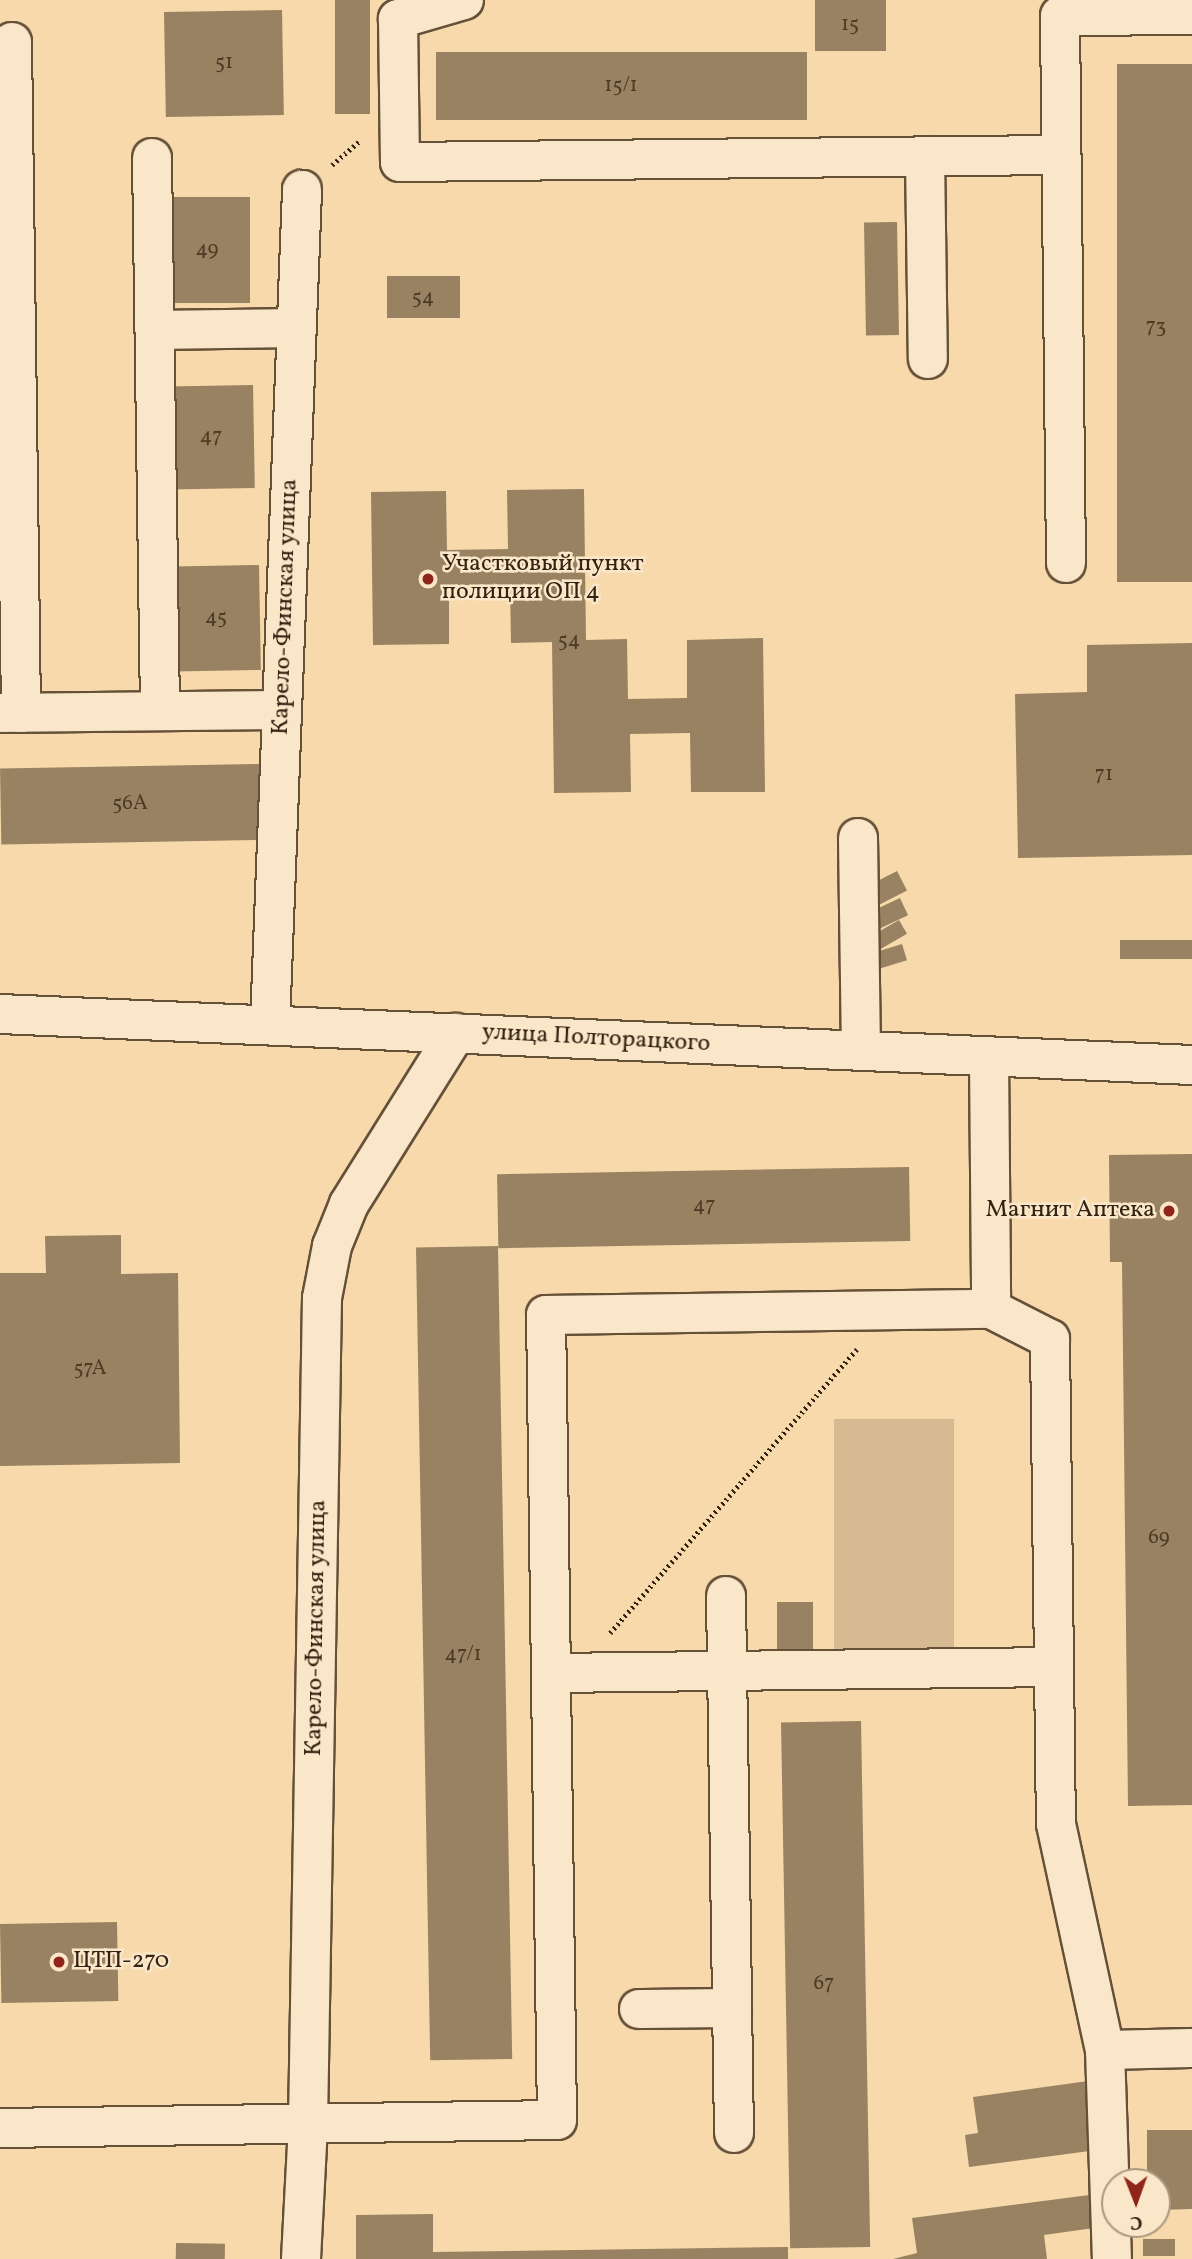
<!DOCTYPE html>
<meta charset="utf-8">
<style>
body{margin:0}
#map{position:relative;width:1192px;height:2259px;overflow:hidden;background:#f7d9ab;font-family:Vollkorn,serif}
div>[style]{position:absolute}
.green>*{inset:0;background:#d6ba91;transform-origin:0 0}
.building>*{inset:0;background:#998262;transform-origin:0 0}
.path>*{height:4.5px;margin-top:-2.25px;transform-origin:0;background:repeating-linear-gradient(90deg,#342312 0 2px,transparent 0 5.5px)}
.roads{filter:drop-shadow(2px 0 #655038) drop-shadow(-2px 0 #655038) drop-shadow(0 2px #655038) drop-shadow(0 -2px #655038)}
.minor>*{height:38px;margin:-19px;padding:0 19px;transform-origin:19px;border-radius:19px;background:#fae6c8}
.dots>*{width:19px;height:19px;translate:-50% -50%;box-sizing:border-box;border:4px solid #fae6c8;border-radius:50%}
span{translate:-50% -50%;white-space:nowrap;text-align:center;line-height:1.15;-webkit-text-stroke:5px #fae6c8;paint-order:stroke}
.number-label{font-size:21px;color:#4d3b26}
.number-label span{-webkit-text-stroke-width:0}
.poi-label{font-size:24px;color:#342312}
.left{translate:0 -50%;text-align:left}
.right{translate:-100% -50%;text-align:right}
.street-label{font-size:24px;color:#342312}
.north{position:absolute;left:1101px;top:2168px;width:70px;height:70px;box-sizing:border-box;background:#fae6c8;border:2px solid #ab987f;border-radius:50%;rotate:179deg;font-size:19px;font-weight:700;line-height:28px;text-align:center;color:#342312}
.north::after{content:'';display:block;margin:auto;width:24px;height:32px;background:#8f2418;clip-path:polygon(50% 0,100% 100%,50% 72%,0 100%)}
</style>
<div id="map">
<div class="green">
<i style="left:954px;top:1419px;width:233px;height:120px;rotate:90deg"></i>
</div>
<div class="building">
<i style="left:335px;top:0;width:35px;height:114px"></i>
<i style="left:815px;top:0;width:71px;height:51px"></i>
<i style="left:282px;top:10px;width:105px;height:118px;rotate:89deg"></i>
<i style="left:436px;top:52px;width:371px;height:68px"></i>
<i style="left:1192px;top:64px;width:518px;height:75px;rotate:90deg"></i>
<i style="left:163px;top:197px;width:87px;height:106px"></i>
<i style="left:897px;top:222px;width:113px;height:33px;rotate:89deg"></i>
<i style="left:460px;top:276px;width:42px;height:73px;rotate:90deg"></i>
<i style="left:253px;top:385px;width:103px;height:86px;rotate:89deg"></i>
<i style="clip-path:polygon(584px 489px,586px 640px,627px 639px,628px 699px,687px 698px,687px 640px,763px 638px,765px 792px,691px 792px,690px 733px,630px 734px,631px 792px,554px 793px,552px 642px,511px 643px,510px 585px,449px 585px,449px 644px,373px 645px,371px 492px,446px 491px,447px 550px,508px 549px,507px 490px)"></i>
<i style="left:259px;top:565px;width:105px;height:86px;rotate:89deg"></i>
<i style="clip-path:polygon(1192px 643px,1192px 855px,1018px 858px,1015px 694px,1087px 692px,1087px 645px)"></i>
<i style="left:260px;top:764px;width:76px;height:260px;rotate:89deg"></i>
<i style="left:897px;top:871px;width:22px;height:35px;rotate:63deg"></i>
<i style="left:900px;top:898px;width:19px;height:33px;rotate:65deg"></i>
<i style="left:899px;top:920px;width:16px;height:36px;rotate:60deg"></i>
<i style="left:1192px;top:940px;width:19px;height:72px;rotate:90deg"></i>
<i style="left:902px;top:944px;width:17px;height:34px;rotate:73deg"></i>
<i style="clip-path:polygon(1192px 1154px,1192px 1805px,1128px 1806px,1122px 1262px,1110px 1262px,1109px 1155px)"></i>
<i style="left:909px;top:1167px;width:74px;height:412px;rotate:89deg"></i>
<i style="clip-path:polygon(121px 1235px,121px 1274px,178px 1273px,180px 1463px,0 1466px,0 1273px,46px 1273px,45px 1236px)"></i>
<i style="left:498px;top:1246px;width:813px;height:82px;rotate:89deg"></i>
<i style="left:777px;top:1602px;width:36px;height:56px"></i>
<i style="left:861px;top:1721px;width:526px;height:80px;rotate:89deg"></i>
<i style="left:117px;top:1922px;width:79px;height:117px;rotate:89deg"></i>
<i style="clip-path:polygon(1088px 2081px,1097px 2150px,969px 2167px,965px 2135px,978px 2133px,973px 2097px)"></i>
<i style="clip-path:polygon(1147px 2130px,1192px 2130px,1192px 2209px,1157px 2210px,1157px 2182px,1147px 2182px)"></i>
<i style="clip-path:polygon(1097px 2194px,1101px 2227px,1044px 2235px,1047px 2259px,893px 2259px,917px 2253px,912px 2218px)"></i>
<i style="clip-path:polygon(433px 2214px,433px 2252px,788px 2247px,788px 2259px,356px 2259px,356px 2215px)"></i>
<i style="left:1143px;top:2239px;width:32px;height:17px"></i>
<i style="left:176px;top:2243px;width:49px;height:16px;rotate:1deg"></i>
</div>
<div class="path">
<i style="left:332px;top:165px;width:37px;rotate:-41deg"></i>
<i style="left:610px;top:1633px;width:376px;rotate:-49deg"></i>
</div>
<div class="roads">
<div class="minor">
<i style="left:464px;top:0;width:69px;rotate:163.9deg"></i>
<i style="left:398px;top:19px;width:143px;rotate:89.2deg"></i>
<i style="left:400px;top:162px;width:661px;rotate:-0.61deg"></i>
<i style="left:12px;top:42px;width:671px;rotate:89.23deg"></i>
<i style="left:925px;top:156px;width:203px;rotate:89.2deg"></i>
<i style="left:152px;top:158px;width:553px;rotate:89.17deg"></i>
<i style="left:155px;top:330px;width:142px;rotate:-0.8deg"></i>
<i style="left:1066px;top:563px;width:547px;rotate:-90.63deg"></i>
<i style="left:1060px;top:16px;width:132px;rotate:-0.4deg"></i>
<i style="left:0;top:713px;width:282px;rotate:-0.6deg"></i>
<i style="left:858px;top:838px;width:212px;rotate:89.2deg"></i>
<i style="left:0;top:1014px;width:1193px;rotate:2.45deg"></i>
<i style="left:270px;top:1024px;width:835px;rotate:-87.8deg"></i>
<i style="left:989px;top:1057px;width:252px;rotate:89.5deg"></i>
<i style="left:726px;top:1596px;width:537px;rotate:89.15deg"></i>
<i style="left:551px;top:1673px;width:503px;rotate:-0.68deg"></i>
<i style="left:639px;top:2009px;width:93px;rotate:-0.6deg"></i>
<i style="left:1105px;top:2050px;width:87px;rotate:-1.3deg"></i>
<i style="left:0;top:2128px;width:557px;rotate:-0.82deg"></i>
<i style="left:557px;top:2120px;width:805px;rotate:-90.78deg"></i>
<i style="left:546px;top:1315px;width:445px;rotate:-0.8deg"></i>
<i style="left:991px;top:1309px;width:66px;rotate:27deg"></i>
<i style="left:1050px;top:1339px;width:485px;rotate:89.3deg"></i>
<i style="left:1056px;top:1824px;width:231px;rotate:77.8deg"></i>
<i style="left:1105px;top:2050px;width:209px;rotate:88.1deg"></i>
<i style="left:301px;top:2259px;width:135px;rotate:-87deg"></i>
<i style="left:308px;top:2124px;width:826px;rotate:-89.03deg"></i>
<i style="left:322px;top:1298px;width:53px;rotate:-79.1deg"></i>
<i style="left:332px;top:1246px;width:45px;rotate:-68deg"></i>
<i style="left:349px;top:1204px;width:202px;rotate:-58deg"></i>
</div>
</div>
<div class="dots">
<i style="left:428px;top:579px;background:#8f2418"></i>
<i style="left:1169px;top:1211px;background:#8f2418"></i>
<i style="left:59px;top:1962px;background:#8f2418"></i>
</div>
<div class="number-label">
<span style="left:850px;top:25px">15</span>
<span style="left:224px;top:63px">51</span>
<span style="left:621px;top:86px">15/1</span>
<span style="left:207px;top:250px">49</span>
<span style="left:423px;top:298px">54</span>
<span style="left:1156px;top:327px">73</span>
<span style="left:211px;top:437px">47</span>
<span style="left:216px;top:618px">45</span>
<span style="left:569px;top:641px">54</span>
<span style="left:1104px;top:775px">71</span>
<span style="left:130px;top:804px">56А</span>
<span style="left:704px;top:1206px">47</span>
<span style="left:90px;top:1369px">57А</span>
<span style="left:1159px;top:1538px">69</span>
<span style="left:463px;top:1655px">47/1</span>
<span style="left:824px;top:1984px">67</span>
</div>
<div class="poi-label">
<span class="left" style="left:442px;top:579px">Участковый пункт<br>полиции ОП 4</span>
<span class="right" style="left:1155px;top:1211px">Магнит Аптека</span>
<span class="left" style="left:73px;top:1962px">ЦТП-270</span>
</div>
<div class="street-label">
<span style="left:286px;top:607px;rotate:-88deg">Карело-Финская улица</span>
<span style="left:596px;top:1039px;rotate:3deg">улица Полторацкого</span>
<span style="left:317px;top:1628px;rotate:-89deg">Карело-Финская улица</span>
</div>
<div class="north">С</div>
</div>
